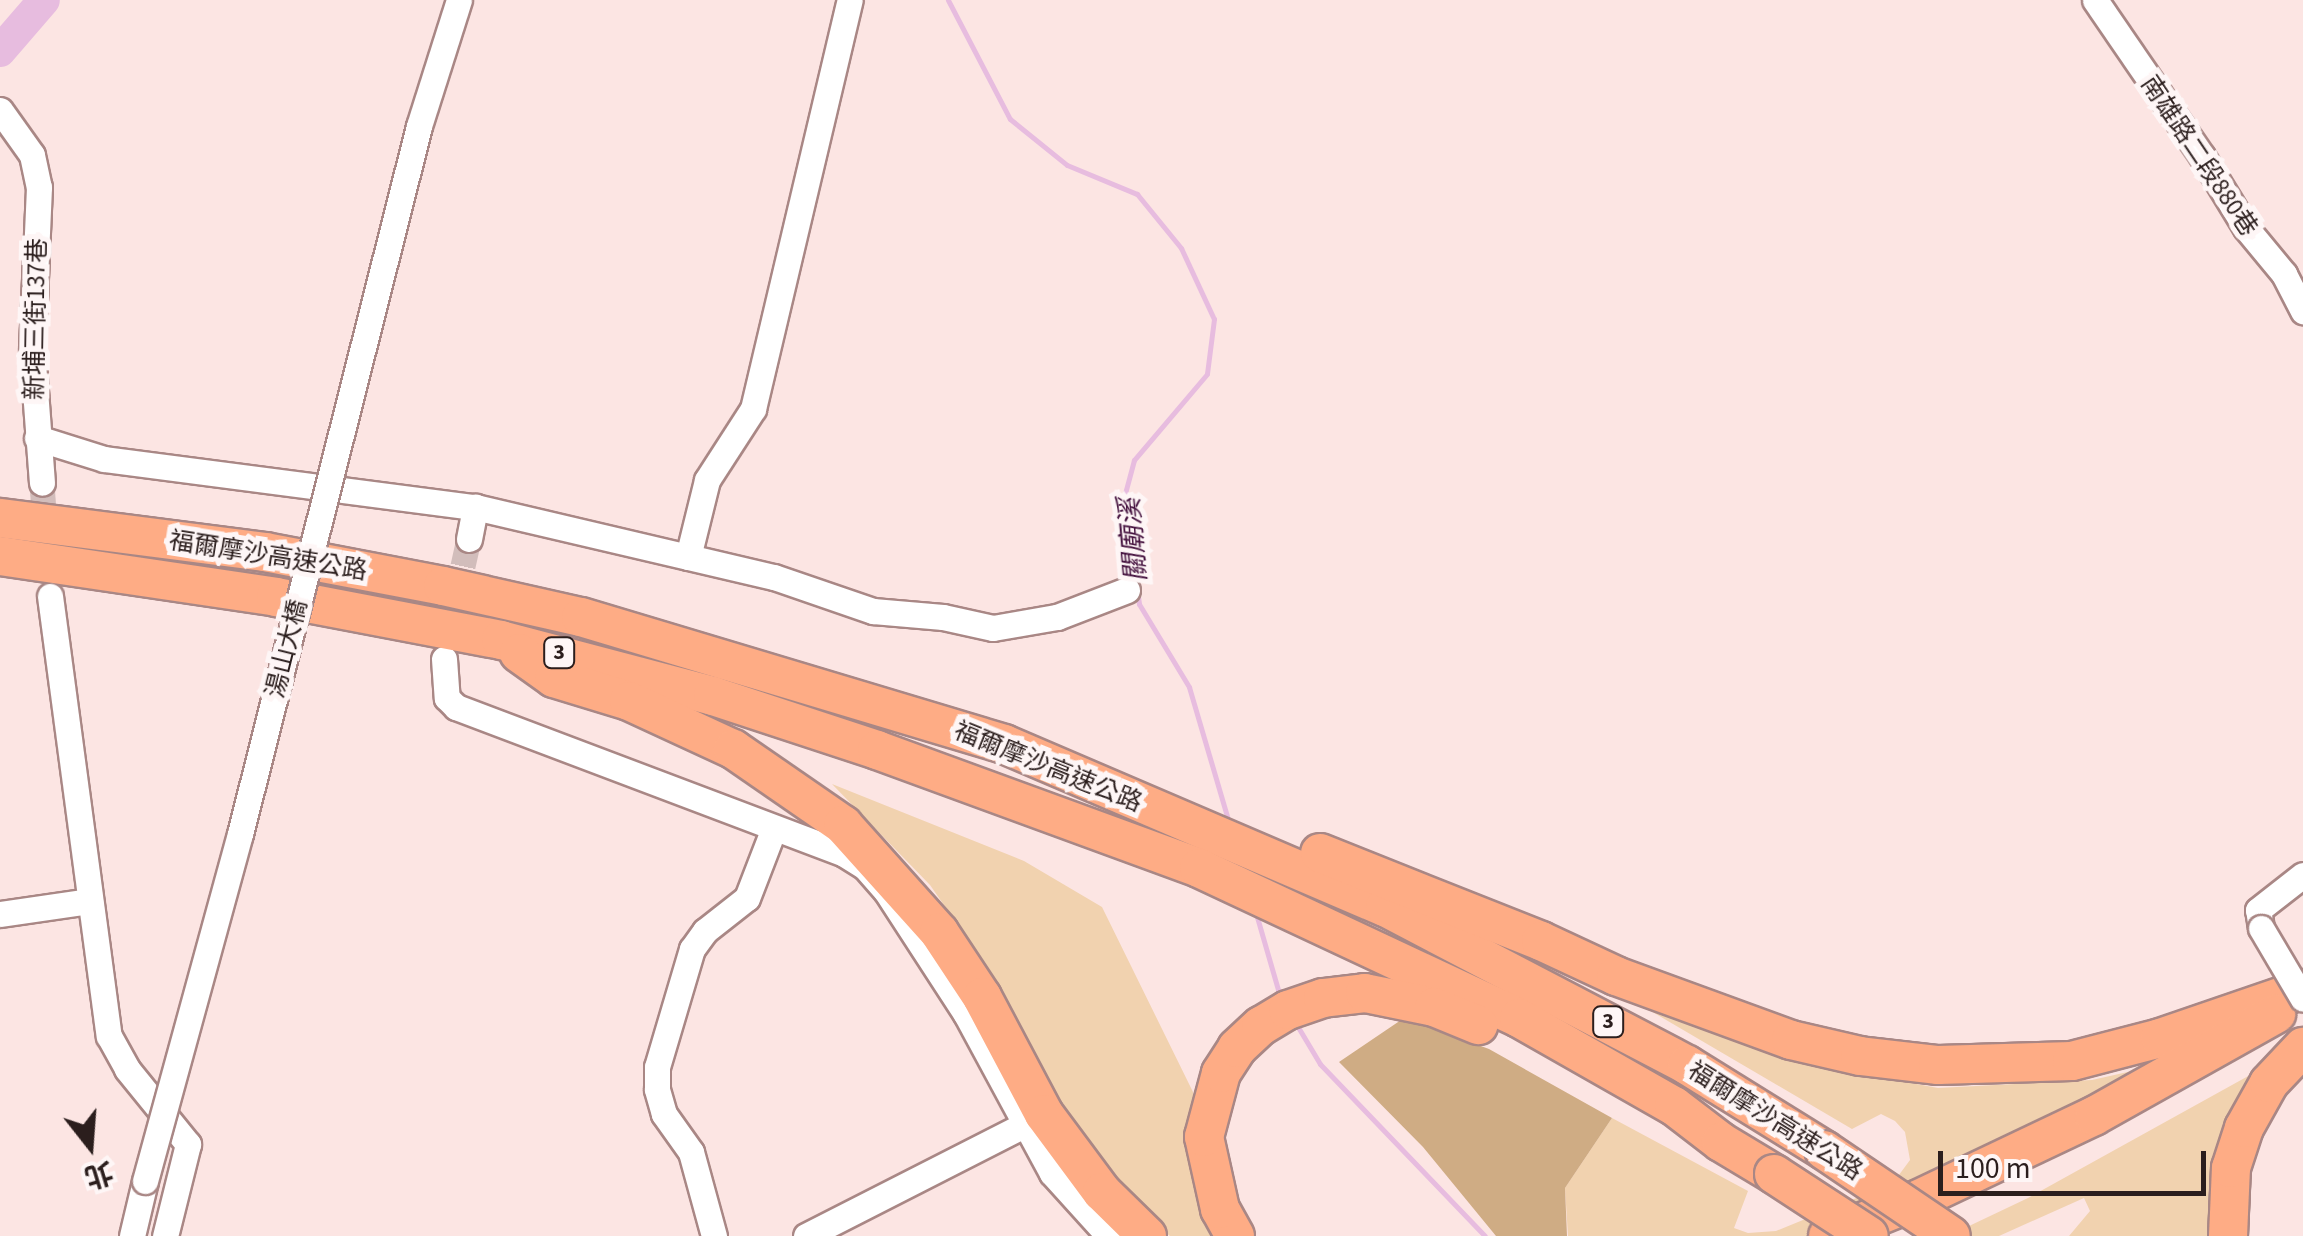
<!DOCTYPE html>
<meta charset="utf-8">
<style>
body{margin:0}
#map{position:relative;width:2303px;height:1236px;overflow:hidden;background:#fce5e3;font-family:"Source Sans 3","Noto Sans TC",sans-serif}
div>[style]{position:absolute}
.green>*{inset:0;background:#f1d2af}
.forest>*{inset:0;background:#cfac84}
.stream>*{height:5px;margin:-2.5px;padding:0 2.5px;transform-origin:2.5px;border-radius:2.5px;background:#e7bcdf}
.river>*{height:32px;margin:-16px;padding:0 16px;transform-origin:16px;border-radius:16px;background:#e7bcdf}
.minor-tunnel>*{height:25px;margin-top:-12.5px;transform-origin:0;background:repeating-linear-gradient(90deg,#d2bdbb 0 25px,transparent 0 37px)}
.roads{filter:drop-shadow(2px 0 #a98785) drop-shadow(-2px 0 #a98785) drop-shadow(0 2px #a98785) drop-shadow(0 -2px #a98785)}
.minor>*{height:25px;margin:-12.5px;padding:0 12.5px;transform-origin:12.5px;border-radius:12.5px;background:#fff}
.highway>*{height:38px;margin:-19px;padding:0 19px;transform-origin:19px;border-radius:19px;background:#feac85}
.bridges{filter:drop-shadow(2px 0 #a98785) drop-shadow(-2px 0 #a98785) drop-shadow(0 2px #a98785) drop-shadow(0 -2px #a98785)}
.minor-bridge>*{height:25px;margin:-12.5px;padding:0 12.5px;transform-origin:12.5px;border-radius:12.5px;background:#fff}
.highway-bridge>*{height:38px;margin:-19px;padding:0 19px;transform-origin:19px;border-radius:19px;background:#feac85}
span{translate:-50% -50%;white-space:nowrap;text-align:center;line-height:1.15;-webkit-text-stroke:10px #fef6f6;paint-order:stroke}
.shield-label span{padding:2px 8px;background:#fef6f6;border:2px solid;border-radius:8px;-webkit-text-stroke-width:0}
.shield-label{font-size:22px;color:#2b1e1d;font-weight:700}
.street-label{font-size:25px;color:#2b1e1d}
.water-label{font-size:28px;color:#45123f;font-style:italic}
.north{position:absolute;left:40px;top:1096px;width:100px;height:100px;-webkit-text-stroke:8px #fef6f6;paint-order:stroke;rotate:163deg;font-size:28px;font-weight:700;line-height:40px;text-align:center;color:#2b1e1d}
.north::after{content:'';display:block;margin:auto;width:35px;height:45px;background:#2b1e1d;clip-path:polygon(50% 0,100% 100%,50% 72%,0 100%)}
.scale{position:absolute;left:1938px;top:1151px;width:268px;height:45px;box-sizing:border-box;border:5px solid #2b1e1d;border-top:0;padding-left:12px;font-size:30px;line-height:35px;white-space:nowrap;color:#2b1e1d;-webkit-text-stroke:8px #fef6f6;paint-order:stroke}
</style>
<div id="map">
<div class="green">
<i style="clip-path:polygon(832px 784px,1024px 861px,1102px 907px,1193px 1092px,1200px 1171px,1227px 1236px,1170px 1236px,1148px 1219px,1101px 1167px,1055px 1101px,992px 974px,930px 885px)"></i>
<i style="clip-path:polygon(1598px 980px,1825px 1067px,1938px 1088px,2092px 1080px,2159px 1065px,1811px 1236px,1568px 1236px,1565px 1188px,1612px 1118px,1748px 1191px,1734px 1228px,1748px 1233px,1776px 1231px,1893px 1183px,1910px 1160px,1905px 1132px,1895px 1121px,1881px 1114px,1852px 1129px)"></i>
<i style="clip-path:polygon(2288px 1054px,2218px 1236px,2069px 1236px,2090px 1211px,2084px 1198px,1999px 1236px,1948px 1236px,2028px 1198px)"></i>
</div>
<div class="forest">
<i style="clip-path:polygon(1404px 1018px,1489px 1049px,1612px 1118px,1565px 1188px,1567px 1236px,1496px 1236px,1423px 1147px,1339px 1062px)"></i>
</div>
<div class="stream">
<i style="left:948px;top:0;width:134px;rotate:62.5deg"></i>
<i style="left:1010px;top:119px;width:73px;rotate:38.9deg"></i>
<i style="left:1067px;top:165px;width:76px;rotate:22.5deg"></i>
<i style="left:1137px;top:194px;width:70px;rotate:50.8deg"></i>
<i style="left:1181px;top:248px;width:78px;rotate:65.1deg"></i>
<i style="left:1214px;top:319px;width:55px;rotate:97.3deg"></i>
<i style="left:1207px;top:374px;width:113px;rotate:130.3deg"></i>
<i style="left:1134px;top:460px;width:38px;rotate:105deg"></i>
<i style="left:1124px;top:497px;width:108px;rotate:82deg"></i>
<i style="left:1139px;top:604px;width:97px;rotate:58.9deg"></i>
<i style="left:1189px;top:687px;width:142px;rotate:73.6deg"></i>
<i style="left:1255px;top:910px;width:94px;rotate:73.9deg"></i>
<i style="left:1295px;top:1022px;width:49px;rotate:59.2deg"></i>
<i style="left:1320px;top:1064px;width:238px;rotate:46.2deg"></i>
</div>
<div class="river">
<i style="left:0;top:51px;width:67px;rotate:-49.2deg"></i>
</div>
<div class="minor-tunnel">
<i style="left:42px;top:483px;width:113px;rotate:86deg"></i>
<i style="left:455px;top:602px;width:65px;rotate:-77.5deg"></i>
</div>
<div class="roads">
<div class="minor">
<i style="left:2095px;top:0;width:189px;rotate:55.6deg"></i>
<i style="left:2202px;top:156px;width:84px;rotate:58.6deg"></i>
<i style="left:2246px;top:228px;width:60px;rotate:50.4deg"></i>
<i style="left:2284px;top:274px;width:42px;rotate:62.8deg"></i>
<i style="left:0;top:110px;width:55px;rotate:54.6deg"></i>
<i style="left:32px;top:155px;width:33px;rotate:78deg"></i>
<i style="left:39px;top:187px;width:163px;rotate:92.5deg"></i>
<i style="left:32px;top:350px;width:133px;rotate:85.7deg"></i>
<i style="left:37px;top:438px;width:70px;rotate:17.4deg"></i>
<i style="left:104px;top:459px;width:374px;rotate:7.4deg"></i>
<i style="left:475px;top:507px;width:307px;rotate:13.2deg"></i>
<i style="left:774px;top:577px;width:105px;rotate:19deg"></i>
<i style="left:873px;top:611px;width:70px;rotate:4.9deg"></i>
<i style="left:943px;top:617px;width:51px;rotate:12.4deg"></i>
<i style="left:993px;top:628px;width:65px;rotate:-9.8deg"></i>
<i style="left:1057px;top:617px;width:75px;rotate:-21.1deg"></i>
<i style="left:469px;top:539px;width:33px;rotate:-79deg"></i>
<i style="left:688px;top:557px;width:79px;rotate:-76.1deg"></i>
<i style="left:707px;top:480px;width:85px;rotate:-57.1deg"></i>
<i style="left:753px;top:409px;width:420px;rotate:-76.7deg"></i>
<i style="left:50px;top:596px;width:444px;rotate:82.4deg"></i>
<i style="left:109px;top:1036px;width:38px;rotate:61deg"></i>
<i style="left:127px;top:1069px;width:97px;rotate:50.9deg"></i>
<i style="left:188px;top:1144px;width:95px;rotate:104deg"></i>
<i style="left:444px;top:659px;width:39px;rotate:86deg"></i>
<i style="left:447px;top:698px;width:13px;rotate:45deg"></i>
<i style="left:456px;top:707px;width:415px;rotate:20.7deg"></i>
<i style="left:844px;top:854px;width:25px;rotate:32deg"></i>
<i style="left:865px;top:867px;width:32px;rotate:49deg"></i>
<i style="left:886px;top:891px;width:147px;rotate:57deg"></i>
<i style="left:966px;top:1014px;width:181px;rotate:61.6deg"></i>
<i style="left:1052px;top:1173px;width:85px;rotate:47.9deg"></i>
<i style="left:0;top:914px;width:91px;rotate:-8.2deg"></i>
<i style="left:2261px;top:928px;width:18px;rotate:-99deg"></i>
<i style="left:2258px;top:910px;width:57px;rotate:-37.9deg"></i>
<i style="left:132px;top:1236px;width:57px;rotate:-76.7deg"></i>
<i style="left:714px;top:1236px;width:87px;rotate:-105.3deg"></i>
<i style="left:691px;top:1152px;width:47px;rotate:-125.4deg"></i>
<i style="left:664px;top:1114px;width:26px;rotate:-106deg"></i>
<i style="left:657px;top:1089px;width:22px;rotate:-90deg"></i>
<i style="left:657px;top:1067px;width:123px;rotate:-73.5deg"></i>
<i style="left:692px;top:949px;width:22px;rotate:-54deg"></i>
<i style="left:705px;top:931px;width:53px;rotate:-38.2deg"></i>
<i style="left:747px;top:898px;width:75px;rotate:-68.9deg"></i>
<i style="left:806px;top:1236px;width:247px;rotate:-27deg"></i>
</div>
<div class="highway">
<i style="left:0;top:518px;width:267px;rotate:7.3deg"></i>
<i style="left:265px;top:552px;width:181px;rotate:10.8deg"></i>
<i style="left:443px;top:586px;width:141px;rotate:12.7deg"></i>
<i style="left:581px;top:617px;width:442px;rotate:16.7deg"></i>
<i style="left:1004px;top:744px;width:414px;rotate:23.2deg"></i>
<i style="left:1385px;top:907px;width:341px;rotate:27.6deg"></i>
<i style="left:1687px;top:1065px;width:161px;rotate:31.8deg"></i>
<i style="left:0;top:556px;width:279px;rotate:8.4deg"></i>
<i style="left:276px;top:597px;width:229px;rotate:10.8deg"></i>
<i style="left:501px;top:640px;width:219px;rotate:14.8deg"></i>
<i style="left:713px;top:696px;width:173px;rotate:18.2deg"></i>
<i style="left:877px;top:750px;width:343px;rotate:20.1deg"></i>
<i style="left:1199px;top:868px;width:353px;rotate:25.1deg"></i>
<i style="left:1519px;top:1018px;width:178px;rotate:29.6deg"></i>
<i style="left:1674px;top:1106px;width:59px;rotate:37.5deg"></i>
<i style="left:1721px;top:1142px;width:62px;rotate:31.1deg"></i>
<i style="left:519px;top:653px;width:43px;rotate:35.5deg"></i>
<i style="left:554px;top:678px;width:78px;rotate:17deg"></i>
<i style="left:629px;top:701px;width:115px;rotate:24.8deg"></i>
<i style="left:733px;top:749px;width:134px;rotate:34.6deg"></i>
<i style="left:843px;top:825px;width:144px;rotate:48.1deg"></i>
<i style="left:939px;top:932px;width:78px;rotate:56.5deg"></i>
<i style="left:982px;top:997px;width:132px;rotate:62.1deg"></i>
<i style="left:1044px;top:1114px;width:97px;rotate:53.4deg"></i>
<i style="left:1102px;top:1192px;width:63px;rotate:44.4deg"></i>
<i style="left:1320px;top:853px;width:238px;rotate:21.7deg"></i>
<i style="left:1541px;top:941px;width:83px;rotate:25deg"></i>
<i style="left:1616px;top:976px;width:186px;rotate:20.1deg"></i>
<i style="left:1791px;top:1040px;width:71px;rotate:13.1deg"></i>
<i style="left:1860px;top:1056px;width:79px;rotate:6.6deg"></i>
<i style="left:1938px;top:1065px;width:134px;rotate:-1.7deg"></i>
<i style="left:2072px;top:1061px;width:91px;rotate:-14.6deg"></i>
<i style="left:2160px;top:1038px;width:151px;rotate:-18.9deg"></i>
<i style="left:1235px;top:1236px;width:31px;rotate:-119deg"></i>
<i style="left:1220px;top:1209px;width:74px;rotate:-102.5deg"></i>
<i style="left:1204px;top:1137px;width:66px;rotate:-75.1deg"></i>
<i style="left:1221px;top:1073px;width:30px;rotate:-57deg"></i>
<i style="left:1237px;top:1048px;width:33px;rotate:-43deg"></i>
<i style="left:1261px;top:1026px;width:31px;rotate:-31deg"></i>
<i style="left:1288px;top:1010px;width:37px;rotate:-19deg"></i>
<i style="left:1323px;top:998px;width:42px;rotate:-6.8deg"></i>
<i style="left:1365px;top:993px;width:70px;rotate:11.5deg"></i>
<i style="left:1434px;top:1007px;width:48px;rotate:22.2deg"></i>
<i style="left:1828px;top:1236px;width:96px;rotate:-22deg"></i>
<i style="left:1917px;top:1200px;width:196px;rotate:-25.4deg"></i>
<i style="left:2094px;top:1116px;width:209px;rotate:-29.3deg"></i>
<i style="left:2228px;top:1236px;width:68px;rotate:-87.5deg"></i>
<i style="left:2231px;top:1168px;width:42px;rotate:-72deg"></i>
<i style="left:2244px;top:1128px;width:51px;rotate:-60.9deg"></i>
<i style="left:2269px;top:1083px;width:50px;rotate:-46.6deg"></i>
</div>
</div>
<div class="bridges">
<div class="minor-bridge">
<i style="left:2261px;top:928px;width:82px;rotate:59.4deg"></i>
<i style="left:145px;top:1181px;width:360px;rotate:-74.7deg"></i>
<i style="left:240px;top:834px;width:730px;rotate:-75.81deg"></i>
<i style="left:419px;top:126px;width:132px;rotate:-72.4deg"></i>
</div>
<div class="highway-bridge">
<i style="left:1824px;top:1150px;width:153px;rotate:34.1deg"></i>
<i style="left:1774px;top:1174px;width:113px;rotate:33.1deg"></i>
</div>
</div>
<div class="shield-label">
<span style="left:559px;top:653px">3</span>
<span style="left:1608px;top:1022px">3</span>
</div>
<div class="street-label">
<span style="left:2199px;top:156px;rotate:56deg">南雄路二段880巷</span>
<span style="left:36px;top:319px;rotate:-89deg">新埔三街137巷</span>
<span style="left:268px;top:556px;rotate:9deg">福爾摩沙高速公路</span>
<span style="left:287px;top:649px;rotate:-76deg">湯山大橋</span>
<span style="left:1048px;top:767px;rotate:22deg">福爾摩沙高速公路</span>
<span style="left:1775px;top:1121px;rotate:32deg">福爾摩沙高速公路</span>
</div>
<div class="water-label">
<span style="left:1133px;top:540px;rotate:-95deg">關廟溪</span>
</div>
<div class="north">北</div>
<div class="scale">100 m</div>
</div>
